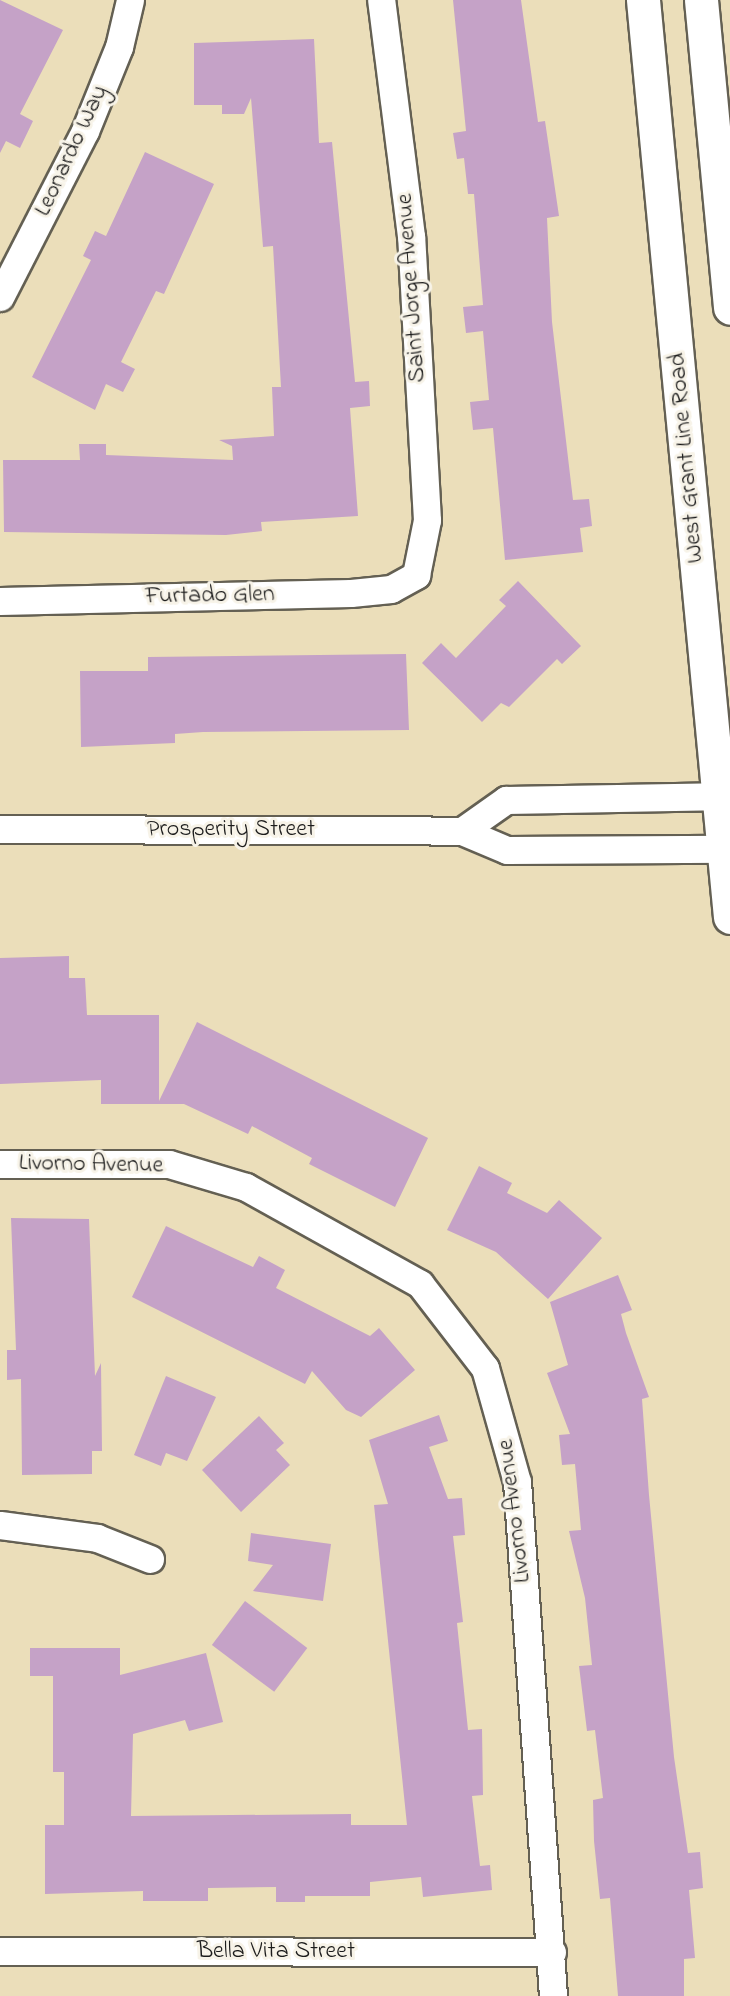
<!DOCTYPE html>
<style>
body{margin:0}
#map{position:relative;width:730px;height:1996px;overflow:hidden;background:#ebdeba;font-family:"Indie Flower",sans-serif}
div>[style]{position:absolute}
.building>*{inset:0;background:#c5a2c7;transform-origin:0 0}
.roads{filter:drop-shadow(2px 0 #646053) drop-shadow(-2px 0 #646053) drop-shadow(0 2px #646053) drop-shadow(0 -2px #646053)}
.minor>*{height:27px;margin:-13.5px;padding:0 13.5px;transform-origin:13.5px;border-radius:13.5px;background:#fff}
.secondary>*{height:33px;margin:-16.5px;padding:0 16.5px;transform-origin:16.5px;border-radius:16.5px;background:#fff}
span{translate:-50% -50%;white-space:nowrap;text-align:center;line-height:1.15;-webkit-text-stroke:6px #f7f3e8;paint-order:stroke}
.street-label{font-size:24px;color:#1c1c1c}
</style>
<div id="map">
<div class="building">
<i style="clip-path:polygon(0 0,63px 30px,20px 114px,33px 121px,20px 148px,6px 141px,0 153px)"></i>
<i style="clip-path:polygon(453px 0,521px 0,538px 122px,545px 121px,559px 216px,547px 218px,552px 322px,573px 500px,589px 499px,592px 526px,580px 528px,583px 552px,505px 560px,493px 428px,473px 430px,470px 402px,489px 400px,483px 331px,466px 333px,463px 307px,483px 305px,474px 194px,468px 194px,464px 158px,457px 159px,453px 133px,466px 131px)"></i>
<i style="clip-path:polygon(314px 39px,319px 143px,332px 142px,355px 382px,369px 381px,370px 406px,350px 408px,358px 516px,261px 522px,262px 531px,226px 535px,4px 532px,3px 460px,80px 460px,79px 444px,106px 444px,106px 455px,233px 460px,232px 446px,219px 440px,274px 436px,272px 387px,281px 387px,273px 246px,263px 247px,251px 98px,244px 114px,222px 114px,222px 105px,194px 105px,194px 43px)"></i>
<i style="clip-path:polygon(145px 152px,214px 184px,164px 294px,156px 291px,121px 362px,135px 369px,123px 392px,106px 384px,95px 410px,32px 377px,91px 260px,83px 256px,95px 231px,106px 236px)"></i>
<i style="clip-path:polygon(518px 581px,581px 646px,562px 664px,557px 659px,509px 707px,501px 703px,482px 722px,422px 663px,441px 643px,456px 658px,506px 606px,499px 600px)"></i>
<i style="clip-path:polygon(406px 654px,409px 730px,203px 732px,175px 734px,175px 743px,81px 747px,80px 671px,148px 671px,148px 657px)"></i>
<i style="clip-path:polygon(69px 956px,69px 978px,85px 978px,87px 1015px,159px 1015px,159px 1101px,197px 1022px,428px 1138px,395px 1207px,309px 1164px,312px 1158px,252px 1126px,248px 1134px,184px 1104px,101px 1104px,101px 1080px,0 1084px,0 958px)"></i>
<i style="clip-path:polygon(479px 1166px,512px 1183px,507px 1193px,547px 1213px,559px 1200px,602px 1238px,548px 1299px,496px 1252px,447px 1230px)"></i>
<i style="clip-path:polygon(11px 1218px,89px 1219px,95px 1376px,101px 1363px,102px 1451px,92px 1451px,92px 1474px,22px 1475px,21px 1379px,7px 1380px,7px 1350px,16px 1350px)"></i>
<i style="clip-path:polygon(166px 1226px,253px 1267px,259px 1256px,285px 1270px,276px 1288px,370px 1336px,379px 1328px,415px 1370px,361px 1417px,346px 1410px,312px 1371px,305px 1384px,132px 1297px)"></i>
<i style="clip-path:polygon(618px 1275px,632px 1310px,621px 1314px,626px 1333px,649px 1397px,642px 1399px,649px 1495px,674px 1757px,688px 1853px,700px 1852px,703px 1888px,689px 1890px,695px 1958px,684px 1959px,684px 1996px,618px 1996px,610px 1898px,600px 1899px,594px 1841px,593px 1800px,603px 1798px,595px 1730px,587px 1731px,579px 1666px,592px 1665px,585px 1598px,569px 1531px,581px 1530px,575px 1464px,562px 1465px,559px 1435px,570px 1434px,547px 1373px,568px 1365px,550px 1302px)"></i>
<i style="clip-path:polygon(166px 1376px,216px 1397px,187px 1461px,166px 1453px,161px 1466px,134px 1455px)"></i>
<i style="clip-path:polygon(439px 1415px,448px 1441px,429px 1447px,448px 1499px,462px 1498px,465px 1535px,453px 1536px,463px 1622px,457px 1623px,468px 1730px,482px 1729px,483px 1795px,472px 1796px,480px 1866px,490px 1865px,492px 1890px,423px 1897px,421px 1877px,370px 1882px,370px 1896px,305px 1896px,305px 1902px,276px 1902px,276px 1887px,208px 1888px,208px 1901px,143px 1901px,143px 1891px,45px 1894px,45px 1825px,64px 1825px,64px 1772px,53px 1772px,53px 1676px,30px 1676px,30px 1648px,120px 1648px,120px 1675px,206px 1653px,223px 1722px,189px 1731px,185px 1720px,133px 1734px,131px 1816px,351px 1814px,351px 1825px,407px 1825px,374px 1505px,388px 1504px,369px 1440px)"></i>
<i style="clip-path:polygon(259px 1416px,284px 1443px,276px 1450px,290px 1465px,241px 1512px,202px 1470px)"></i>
<i style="clip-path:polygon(251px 1533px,331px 1544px,323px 1601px,253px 1591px,273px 1565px,248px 1561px)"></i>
<i style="left:245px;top:1601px;width:78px;height:55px;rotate:37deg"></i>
</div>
<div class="roads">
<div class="minor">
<i style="left:0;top:297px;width:186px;rotate:-62.9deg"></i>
<i style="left:85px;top:131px;width:91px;rotate:-68deg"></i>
<i style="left:119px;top:47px;width:48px;rotate:-76.8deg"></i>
<i style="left:0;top:601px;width:351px;rotate:-1.3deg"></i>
<i style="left:351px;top:593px;width:40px;rotate:-5.7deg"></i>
<i style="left:391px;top:589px;width:29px;rotate:-29deg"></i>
<i style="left:416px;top:575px;width:56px;rotate:-78.7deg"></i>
<i style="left:427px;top:520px;width:284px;rotate:-93.2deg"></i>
<i style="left:411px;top:236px;width:238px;rotate:-97.2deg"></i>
<i style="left:0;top:829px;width:462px;rotate:0.2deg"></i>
<i style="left:462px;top:831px;width:49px;rotate:22.9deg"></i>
<i style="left:507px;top:850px;width:223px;rotate:-0.3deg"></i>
<i style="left:462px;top:831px;width:54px;rotate:-35.2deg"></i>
<i style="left:506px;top:800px;width:224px;rotate:-1deg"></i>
<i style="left:0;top:1164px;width:169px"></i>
<i style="left:169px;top:1164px;width:80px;rotate:16.6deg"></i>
<i style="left:246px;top:1187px;width:199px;rotate:29.1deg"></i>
<i style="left:420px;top:1284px;width:106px;rotate:52.3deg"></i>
<i style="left:485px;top:1368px;width:118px;rotate:74.3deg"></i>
<i style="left:517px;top:1482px;width:515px;rotate:85.99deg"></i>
<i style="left:0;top:1525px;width:98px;rotate:7.6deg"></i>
<i style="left:97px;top:1538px;width:57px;rotate:21.6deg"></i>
<i style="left:0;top:1951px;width:552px;rotate:0.1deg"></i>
</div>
<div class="secondary">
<i style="left:643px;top:0;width:921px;rotate:84.58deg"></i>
<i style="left:701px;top:0;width:309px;rotate:84.6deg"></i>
</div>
</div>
<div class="street-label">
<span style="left:72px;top:151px;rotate:-65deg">Leonardo Way</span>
<span style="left:412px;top:288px;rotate:-94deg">Saint Jorge Avenue</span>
<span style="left:687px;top:458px;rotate:-95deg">West Grant Line Road</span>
<span style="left:210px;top:596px;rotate:-1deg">Furtado Glen</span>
<span style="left:231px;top:830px">Prosperity Street</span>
<span style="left:91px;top:1165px;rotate:1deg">Livorno Avenue</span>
<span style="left:515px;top:1511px;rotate:-97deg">Livorno Avenue</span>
<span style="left:276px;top:1952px">Bella Vita Street</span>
</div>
</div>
